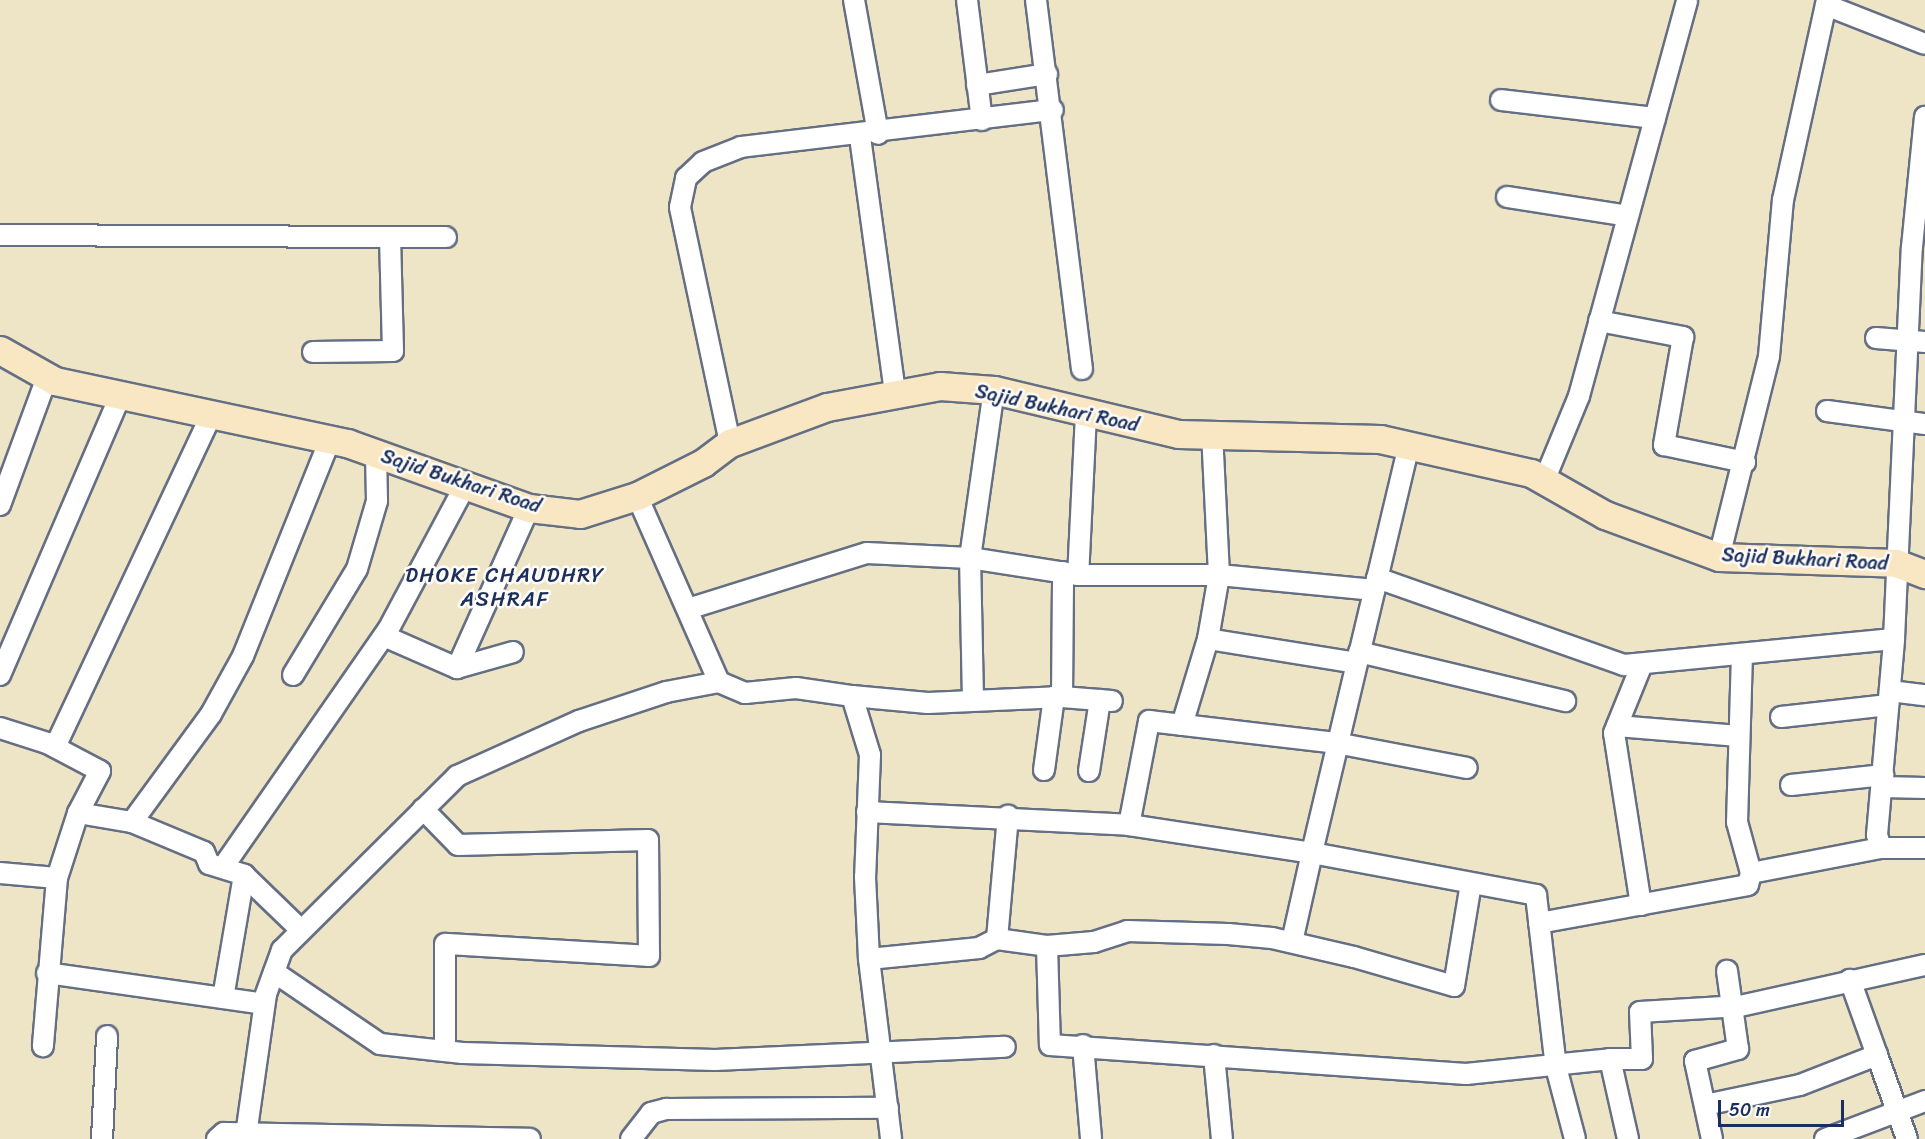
<!DOCTYPE html>
<style>
body{margin:0}
#map{position:relative;width:1925px;height:1139px;overflow:hidden;background:#eee5c7;font-family:Sriracha,sans-serif}
div>[style]{position:absolute}
.roads{filter:drop-shadow(2px 0 #656f83) drop-shadow(-2px 0 #656f83) drop-shadow(0 2px #656f83) drop-shadow(0 -2px #656f83)}
.street>*{height:20px;margin:-10px;padding:0 10px;transform-origin:10px;border-radius:10px;background:#fff}
.secondary>*{height:27px;margin:-13.5px;padding:0 13.5px;transform-origin:13.5px;border-radius:13.5px;background:#f9e7c3}
span{translate:-50% -50%;white-space:nowrap;text-align:center;line-height:1.15;-webkit-text-stroke:5px #fdfcf7;paint-order:stroke}
.street-label{font-size:20px;color:#1b2f5e}
.neighbourhood-label{font-size:21px;color:#1b2f5e;letter-spacing:1.5px}
.scale{position:absolute;left:1718px;top:1100px;width:126px;height:27px;box-sizing:border-box;border:3px solid #1b2f5e;border-top:0;padding-left:8px;font-size:18px;line-height:21px;white-space:nowrap;color:#1b2f5e;-webkit-text-stroke:4px #fdfcf7;paint-order:stroke}
</style>
<div id="map">
<div class="roads">
<div class="street">
<i style="left:854px;top:0;width:136px;rotate:79.8deg"></i>
<i style="left:967px;top:0;width:121px;rotate:82.9deg"></i>
<i style="left:1036px;top:0;width:372px;rotate:82.9deg"></i>
<i style="left:1826px;top:5px;width:106px;rotate:21.5deg"></i>
<i style="left:977px;top:85px;width:71px;rotate:-8.9deg"></i>
<i style="left:1501px;top:100px;width:155px;rotate:6.7deg"></i>
<i style="left:860px;top:137px;width:256px;rotate:82.2deg"></i>
<i style="left:1507px;top:197px;width:122px;rotate:8.9deg"></i>
<i style="left:0;top:235px;width:446px;rotate:0.3deg"></i>
<i style="left:1599px;top:321px;width:86px;rotate:10.8deg"></i>
<i style="left:1683px;top:337px;width:110px;rotate:100deg"></i>
<i style="left:1664px;top:445px;width:83px;rotate:11.9deg"></i>
<i style="left:1876px;top:338px;width:49px;rotate:4.7deg"></i>
<i style="left:313px;top:352px;width:80px;rotate:-0.7deg"></i>
<i style="left:393px;top:351px;width:114px;rotate:-91.5deg"></i>
<i style="left:1827px;top:411px;width:99px;rotate:7.6deg"></i>
<i style="left:1086px;top:414px;width:161px;rotate:92.8deg"></i>
<i style="left:1078px;top:575px;width:141px"></i>
<i style="left:1219px;top:575px;width:156px;rotate:5.5deg"></i>
<i style="left:730px;top:443px;width:241px;rotate:-102deg"></i>
<i style="left:680px;top:207px;width:30px;rotate:-78deg"></i>
<i style="left:686px;top:178px;width:23px;rotate:-43deg"></i>
<i style="left:703px;top:162px;width:41px;rotate:-21.5deg"></i>
<i style="left:741px;top:147px;width:314px;rotate:-6.8deg"></i>
<i style="left:1409px;top:445px;width:419px;rotate:103.4deg"></i>
<i style="left:1312px;top:853px;width:228px;rotate:10.6deg"></i>
<i style="left:1536px;top:895px;width:173px;rotate:83.4deg"></i>
<i style="left:1556px;top:1067px;width:74px;rotate:75.2deg"></i>
<i style="left:1544px;top:481px;width:92px;rotate:-67.6deg"></i>
<i style="left:1579px;top:396px;width:410px;rotate:-74.7deg"></i>
<i style="left:637px;top:496px;width:203px;rotate:66.2deg"></i>
<i style="left:719px;top:682px;width:28px;rotate:23deg"></i>
<i style="left:745px;top:693px;width:51px;rotate:-5.6deg"></i>
<i style="left:796px;top:688px;width:57px;rotate:8.1deg"></i>
<i style="left:852px;top:696px;width:62px;rotate:73deg"></i>
<i style="left:870px;top:755px;width:122px;rotate:92.3deg"></i>
<i style="left:865px;top:877px;width:82px;rotate:87.2deg"></i>
<i style="left:869px;top:959px;width:181px;rotate:83deg"></i>
<i style="left:0;top:505px;width:136px;rotate:-69.8deg"></i>
<i style="left:1719px;top:557px;width:207px;rotate:-76deg"></i>
<i style="left:1769px;top:356px;width:157px;rotate:-84.9deg"></i>
<i style="left:1783px;top:200px;width:205px;rotate:-77.6deg"></i>
<i style="left:1377px;top:578px;width:262px;rotate:19.4deg"></i>
<i style="left:1624px;top:665px;width:271px;rotate:-5.5deg"></i>
<i style="left:1894px;top:639px;width:392px;rotate:-87.4deg"></i>
<i style="left:1912px;top:247px;width:131px;rotate:-84.3deg"></i>
<i style="left:691px;top:608px;width:184px;rotate:-17.4deg"></i>
<i style="left:867px;top:553px;width:103px;rotate:2.8deg"></i>
<i style="left:970px;top:558px;width:109px;rotate:8.9deg"></i>
<i style="left:384px;top:636px;width:80px;rotate:23.7deg"></i>
<i style="left:457px;top:668px;width:58px;rotate:-15.9deg"></i>
<i style="left:1208px;top:639px;width:150px;rotate:9.2deg"></i>
<i style="left:1359px;top:652px;width:212px;rotate:13.4deg"></i>
<i style="left:1742px;top:654px;width:168px;rotate:91.7deg"></i>
<i style="left:1737px;top:822px;width:53px;rotate:74.6deg"></i>
<i style="left:1751px;top:873px;width:132px;rotate:-10.9deg"></i>
<i style="left:1881px;top:848px;width:14px;rotate:-107deg"></i>
<i style="left:1877px;top:835px;width:197px;rotate:-85deg"></i>
<i style="left:457px;top:668px;width:175px;rotate:-65.8deg"></i>
<i style="left:0;top:675px;width:304px;rotate:-66.7deg"></i>
<i style="left:293px;top:675px;width:124px;rotate:-58.9deg"></i>
<i style="left:357px;top:569px;width:71px;rotate:-73.6deg"></i>
<i style="left:377px;top:501px;width:48px;rotate:-91.2deg"></i>
<i style="left:1890px;top:691px;width:35px;rotate:7deg"></i>
<i style="left:852px;top:696px;width:76px;rotate:5.3deg"></i>
<i style="left:928px;top:703px;width:134px;rotate:-2.6deg"></i>
<i style="left:1062px;top:697px;width:50px;rotate:4.6deg"></i>
<i style="left:1062px;top:697px;width:125px;rotate:-89.5deg"></i>
<i style="left:973px;top:700px;width:142px;rotate:-91.2deg"></i>
<i style="left:970px;top:558px;width:170px;rotate:-81.9deg"></i>
<i style="left:1781px;top:717px;width:108px;rotate:-6.4deg"></i>
<i style="left:1182px;top:725px;width:90px;rotate:-73.2deg"></i>
<i style="left:1208px;top:639px;width:65px;rotate:-80.2deg"></i>
<i style="left:1219px;top:575px;width:142px;rotate:-92.8deg"></i>
<i style="left:1617px;top:726px;width:122px;rotate:4.7deg"></i>
<i style="left:0;top:728px;width:49px;rotate:17.7deg"></i>
<i style="left:47px;top:743px;width:60px;rotate:27.8deg"></i>
<i style="left:100px;top:771px;width:47px;rotate:117.6deg"></i>
<i style="left:78px;top:813px;width:68px;rotate:107.9deg"></i>
<i style="left:57px;top:878px;width:169px;rotate:94.8deg"></i>
<i style="left:55px;top:747px;width:365px;rotate:-64.8deg"></i>
<i style="left:1044px;top:770px;width:74px;rotate:-82.2deg"></i>
<i style="left:1089px;top:771px;width:72px;rotate:-81.2deg"></i>
<i style="left:1791px;top:785px;width:93px;rotate:-6.2deg"></i>
<i style="left:1882px;top:787px;width:43px;rotate:1.3deg"></i>
<i style="left:423px;top:809px;width:50px;rotate:45.8deg"></i>
<i style="left:458px;top:845px;width:190px;rotate:-1.5deg"></i>
<i style="left:648px;top:840px;width:116px;rotate:89.5deg"></i>
<i style="left:649px;top:956px;width:204px;rotate:-176.6deg"></i>
<i style="left:445px;top:944px;width:107px;rotate:90deg"></i>
<i style="left:867px;top:812px;width:262px;rotate:2.8deg"></i>
<i style="left:1129px;top:825px;width:185px;rotate:8.7deg"></i>
<i style="left:1312px;top:853px;width:91px;rotate:102.7deg"></i>
<i style="left:78px;top:813px;width:55px;rotate:9.5deg"></i>
<i style="left:132px;top:822px;width:78px;rotate:22.6deg"></i>
<i style="left:204px;top:852px;width:13px;rotate:67deg"></i>
<i style="left:209px;top:864px;width:37px;rotate:17deg"></i>
<i style="left:244px;top:875px;width:79px;rotate:44deg"></i>
<i style="left:132px;top:822px;width:134px;rotate:-53.8deg"></i>
<i style="left:211px;top:714px;width:66px;rotate:-61.1deg"></i>
<i style="left:243px;top:656px;width:233px;rotate:-68.1deg"></i>
<i style="left:1129px;top:825px;width:106px;rotate:-79.1deg"></i>
<i style="left:1149px;top:721px;width:188px;rotate:6.7deg"></i>
<i style="left:1336px;top:743px;width:133px;rotate:10.8deg"></i>
<i style="left:1881px;top:848px;width:44px"></i>
<i style="left:223px;top:867px;width:289px;rotate:-55.2deg"></i>
<i style="left:388px;top:630px;width:166px;rotate:-61.9deg"></i>
<i style="left:0;top:873px;width:57px;rotate:5deg"></i>
<i style="left:1641px;top:905px;width:174px;rotate:-98.9deg"></i>
<i style="left:1614px;top:733px;width:74px;rotate:-67.9deg"></i>
<i style="left:1539px;top:923px;width:212px;rotate:-10.3deg"></i>
<i style="left:1748px;top:885px;width:12px;rotate:-76deg"></i>
<i style="left:997px;top:939px;width:124px;rotate:-84.9deg"></i>
<i style="left:1047px;top:946px;width:99px;rotate:88.3deg"></i>
<i style="left:1050px;top:1045px;width:417px;rotate:4deg"></i>
<i style="left:1466px;top:1074px;width:145px;rotate:-5.9deg"></i>
<i style="left:1610px;top:1059px;width:82px;rotate:77.3deg"></i>
<i style="left:869px;top:959px;width:111px;rotate:-5.7deg"></i>
<i style="left:979px;top:948px;width:20px;rotate:-27deg"></i>
<i style="left:997px;top:939px;width:50px;rotate:8deg"></i>
<i style="left:1047px;top:946px;width:47px;rotate:-4.9deg"></i>
<i style="left:1094px;top:942px;width:35px;rotate:-18deg"></i>
<i style="left:1127px;top:931px;width:101px;rotate:1.7deg"></i>
<i style="left:1228px;top:934px;width:44px;rotate:5.2deg"></i>
<i style="left:1272px;top:938px;width:84px;rotate:13deg"></i>
<i style="left:1354px;top:957px;width:104px;rotate:16.2deg"></i>
<i style="left:1454px;top:986px;width:104px;rotate:-80.6deg"></i>
<i style="left:274px;top:972px;width:128px;rotate:34.2deg"></i>
<i style="left:380px;top:1044px;width:83px;rotate:6.2deg"></i>
<i style="left:463px;top:1053px;width:252px;rotate:1.6deg"></i>
<i style="left:715px;top:1060px;width:290px;rotate:-2.6deg"></i>
<i style="left:47px;top:973px;width:219px;rotate:8.1deg"></i>
<i style="left:223px;top:998px;width:125px;rotate:-80.3deg"></i>
<i style="left:1083px;top:1045px;width:94px;rotate:85.1deg"></i>
<i style="left:1214px;top:1055px;width:84px;rotate:84.6deg"></i>
<i style="left:1877px;top:1055px;width:89px;rotate:70.3deg"></i>
<i style="left:1610px;top:1059px;width:32px"></i>
<i style="left:1642px;top:1059px;width:47px;rotate:-92.4deg"></i>
<i style="left:1640px;top:1012px;width:100px;rotate:-3.4deg"></i>
<i style="left:1740px;top:1006px;width:189px;rotate:-12.5deg"></i>
<i style="left:1705px;top:1105px;width:97px;rotate:-11.9deg"></i>
<i style="left:1800px;top:1085px;width:83px;rotate:-21.3deg"></i>
<i style="left:1877px;top:1055px;width:80px;rotate:-109.8deg"></i>
<i style="left:246px;top:1135px;width:142px;rotate:-81.9deg"></i>
<i style="left:266px;top:994px;width:47px;rotate:-70deg"></i>
<i style="left:282px;top:950px;width:247px;rotate:-44.8deg"></i>
<i style="left:457px;top:776px;width:134px;rotate:-24.3deg"></i>
<i style="left:579px;top:721px;width:92px;rotate:-18.4deg"></i>
<i style="left:666px;top:692px;width:54px;rotate:-10.7deg"></i>
<i style="left:102px;top:1139px;width:103px;rotate:-87.2deg"></i>
<i style="left:217px;top:1139px;width:9px;rotate:-41deg"></i>
<i style="left:224px;top:1133px;width:306px;rotate:1.1deg"></i>
<i style="left:631px;top:1139px;width:33px;rotate:-52deg"></i>
<i style="left:651px;top:1113px;width:16px;rotate:-15deg"></i>
<i style="left:666px;top:1109px;width:222px;rotate:-0.3deg"></i>
<i style="left:1712px;top:1139px;width:80px;rotate:-102.3deg"></i>
<i style="left:1695px;top:1061px;width:45px;rotate:-15.6deg"></i>
<i style="left:1738px;top:1049px;width:79px;rotate:-98deg"></i>
<i style="left:1825px;top:1139px;width:107px;rotate:-20.8deg"></i>
</div>
<div class="secondary">
<i style="left:0;top:350px;width:63px;rotate:29.4deg"></i>
<i style="left:55px;top:381px;width:299px;rotate:12deg"></i>
<i style="left:347px;top:443px;width:193px;rotate:19.7deg"></i>
<i style="left:529px;top:508px;width:51px;rotate:6.7deg"></i>
<i style="left:580px;top:514px;width:60px;rotate:-17.5deg"></i>
<i style="left:637px;top:496px;width:74px;rotate:-26.6deg"></i>
<i style="left:703px;top:463px;width:34px;rotate:-37deg"></i>
<i style="left:730px;top:443px;width:103px;rotate:-20.4deg"></i>
<i style="left:827px;top:407px;width:115px;rotate:-10.5deg"></i>
<i style="left:940px;top:386px;width:54px;rotate:4.2deg"></i>
<i style="left:994px;top:390px;width:189px;rotate:13.4deg"></i>
<i style="left:1178px;top:434px;width:202px;rotate:1.4deg"></i>
<i style="left:1380px;top:439px;width:155px;rotate:12.7deg"></i>
<i style="left:1531px;top:473px;width:85px;rotate:29.6deg"></i>
<i style="left:1605px;top:515px;width:121px;rotate:20.2deg"></i>
<i style="left:1719px;top:557px;width:177px;rotate:1.9deg"></i>
<i style="left:1896px;top:563px;width:31px;rotate:21deg"></i>
</div>
</div>
<div class="street-label">
<span style="left:1057px;top:408px;rotate:12deg">Sajid Bukhari Road</span>
<span style="left:461px;top:481px;rotate:18deg">Sajid Bukhari Road</span>
<span style="left:1805px;top:559px;rotate:3deg">Sajid Bukhari Road</span>
</div>
<div class="neighbourhood-label">
<span style="left:505px;top:587px">DHOKE CHAUDHRY<br>ASHRAF</span>
</div>
<div class="scale">50 m</div>
</div>
